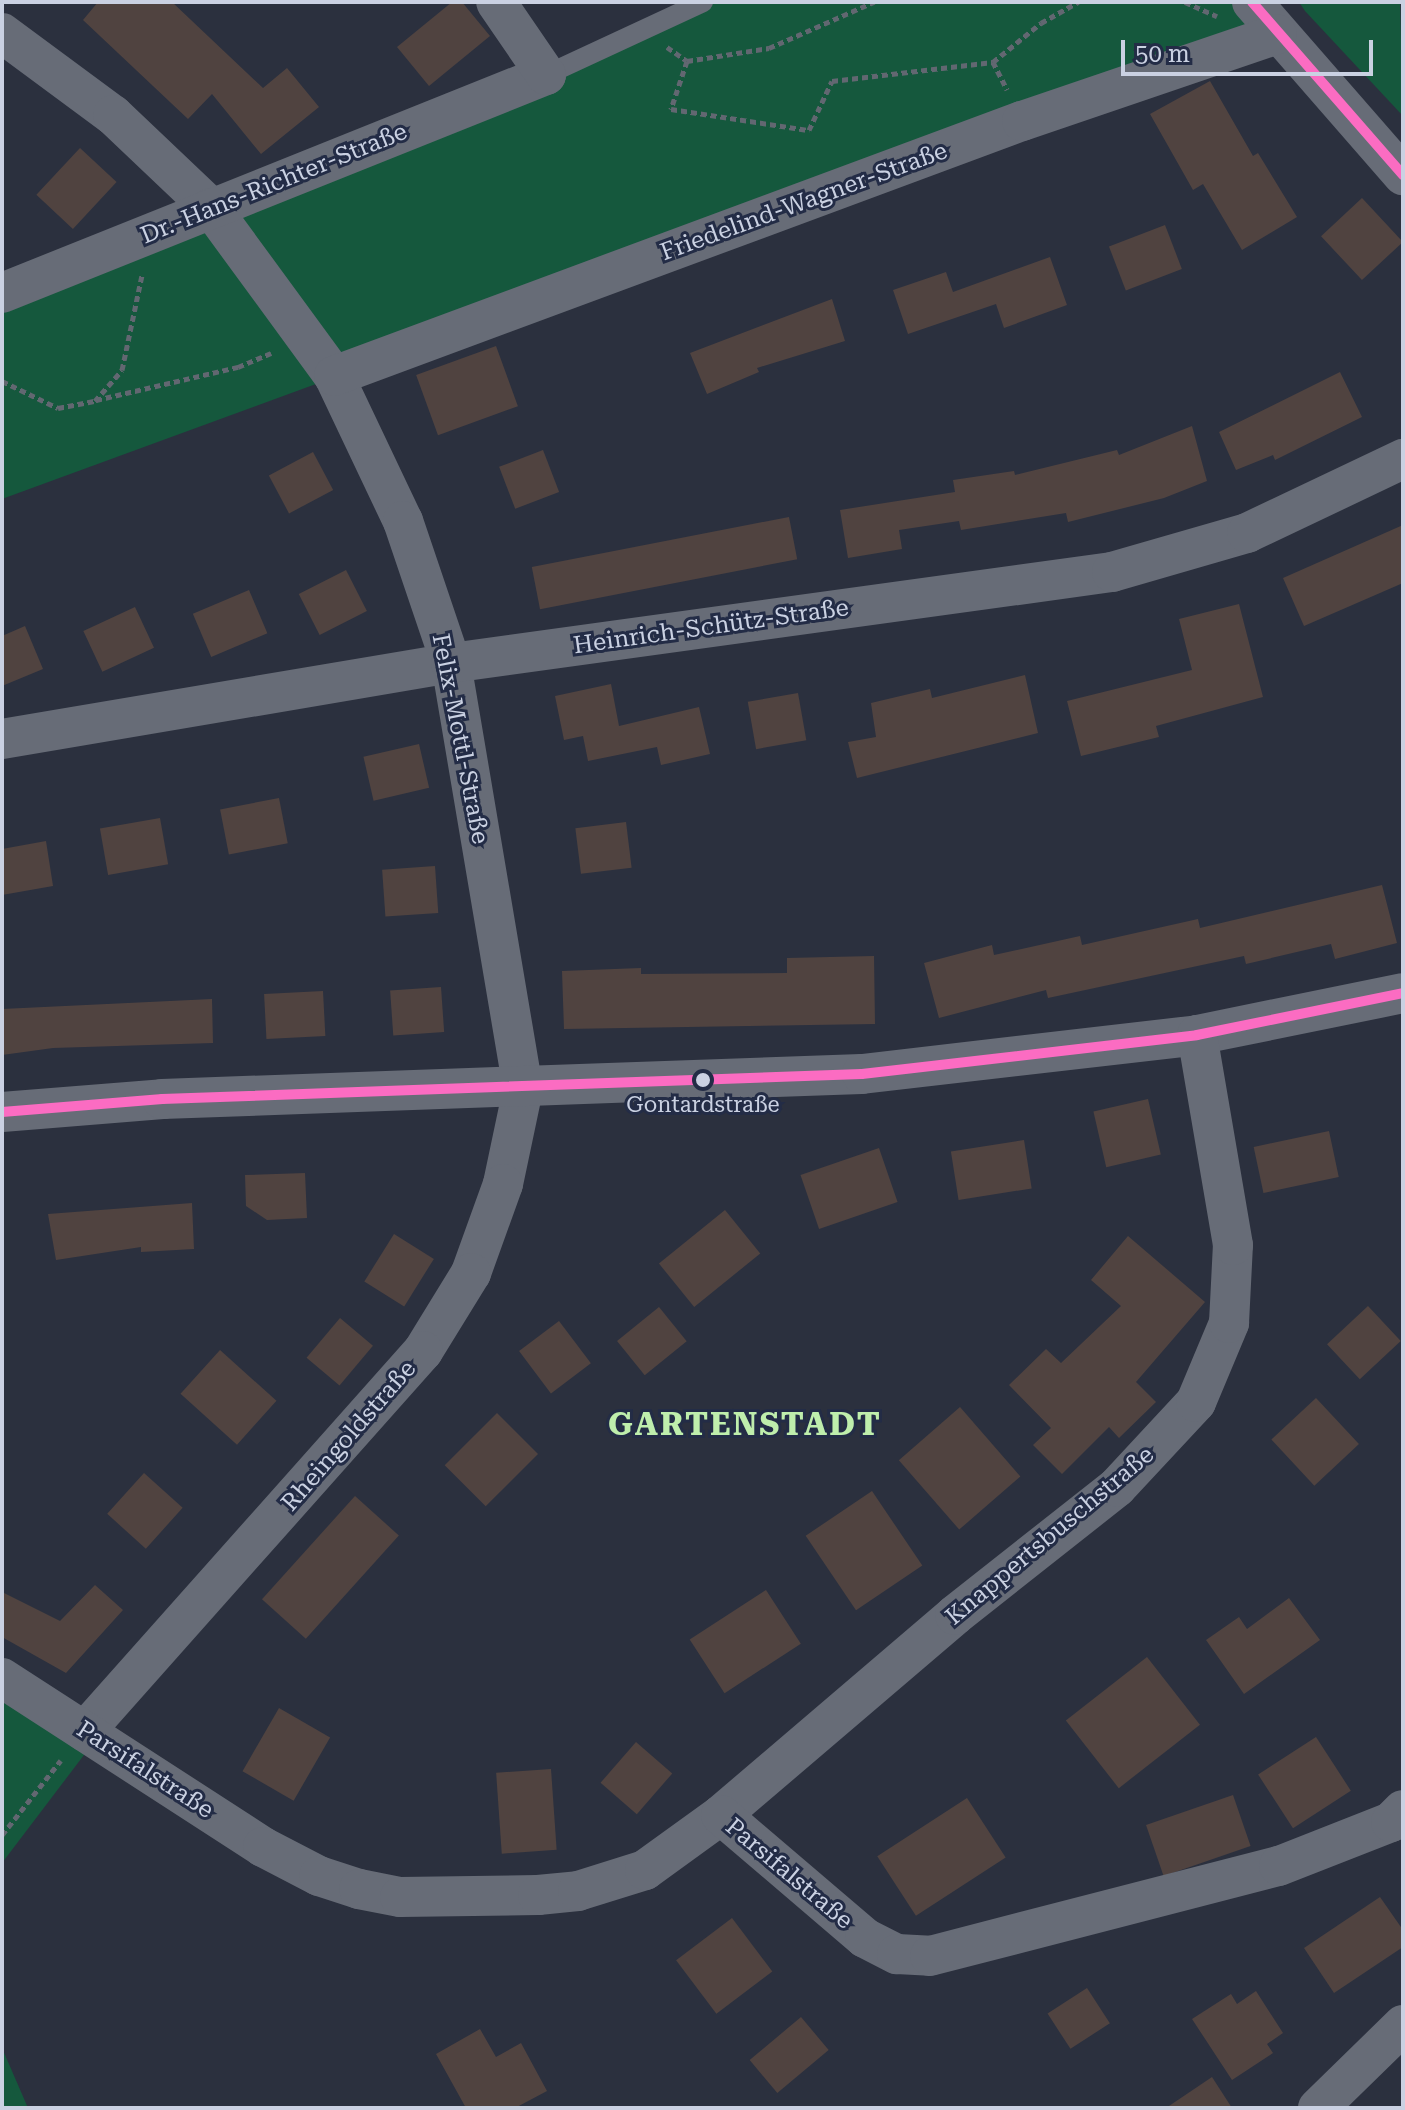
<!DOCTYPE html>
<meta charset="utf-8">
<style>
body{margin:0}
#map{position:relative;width:1405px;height:2110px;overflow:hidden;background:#2b303e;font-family:"Roboto Serif",serif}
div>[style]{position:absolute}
.green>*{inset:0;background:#15583d}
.building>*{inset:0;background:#504340;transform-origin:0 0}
.path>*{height:5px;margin-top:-2.5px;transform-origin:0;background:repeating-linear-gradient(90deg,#626771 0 6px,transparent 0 10px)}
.lane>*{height:20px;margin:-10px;padding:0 10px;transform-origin:10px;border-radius:10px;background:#676c77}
.street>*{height:40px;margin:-20px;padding:0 20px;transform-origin:20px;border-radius:20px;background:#676c77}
.bus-1>*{height:10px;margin:-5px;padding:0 5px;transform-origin:5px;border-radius:5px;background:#fb6cc2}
.dots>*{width:22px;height:22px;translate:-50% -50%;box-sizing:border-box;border:4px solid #232c46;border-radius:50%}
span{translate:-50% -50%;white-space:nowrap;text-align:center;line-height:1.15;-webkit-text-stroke:6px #232c46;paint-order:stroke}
.bus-label{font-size:22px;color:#cad1e2}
.street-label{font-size:24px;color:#cad1e2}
.district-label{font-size:32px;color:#bfeeac;font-weight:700;letter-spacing:2px}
.frame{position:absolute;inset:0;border:4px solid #cad1e2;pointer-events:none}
.scale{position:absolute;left:1121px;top:40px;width:252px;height:36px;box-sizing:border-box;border:4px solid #cad1e2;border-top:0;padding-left:10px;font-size:24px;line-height:28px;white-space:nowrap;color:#cad1e2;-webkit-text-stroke:6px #232c46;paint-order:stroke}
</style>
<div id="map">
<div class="green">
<i style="clip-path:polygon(705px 2px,1251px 2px,1276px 32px,2px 499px,2px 293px)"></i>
<i style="clip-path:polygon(1299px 2px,1400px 2px,1403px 116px,1305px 11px)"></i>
<i style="clip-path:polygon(2px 1701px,87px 1751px,2px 1863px)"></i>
<i style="clip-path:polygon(2px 2048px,28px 2108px,2px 2108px)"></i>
</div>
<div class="building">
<i style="clip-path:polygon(98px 2px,172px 2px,263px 88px,287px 68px,319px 107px,261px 154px,212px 94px,188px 119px,83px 20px)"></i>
<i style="clip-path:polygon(452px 2px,462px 2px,490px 36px,429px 86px,397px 47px)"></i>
<i style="clip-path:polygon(1210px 81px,1253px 156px,1258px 153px,1297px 217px,1242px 250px,1203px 184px,1193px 190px,1150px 114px)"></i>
<i style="left:80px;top:148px;width:50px;height:64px;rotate:43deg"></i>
<i style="left:1362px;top:198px;width:60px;height:56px;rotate:47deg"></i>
<i style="left:1165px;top:225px;width:47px;height:60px;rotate:69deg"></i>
<i style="clip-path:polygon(1050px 257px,1067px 305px,1004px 328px,996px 304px,908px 334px,893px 290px,946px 272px,953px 292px)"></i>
<i style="clip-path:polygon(832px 299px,845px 341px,757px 368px,759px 372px,707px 394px,690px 353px)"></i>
<i style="left:496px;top:346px;width:64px;height:85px;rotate:70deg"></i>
<i style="clip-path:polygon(1340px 372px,1362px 417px,1275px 460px,1273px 455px,1236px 470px,1219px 432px)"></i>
<i style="clip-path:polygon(1192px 426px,1207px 481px,1164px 498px,1068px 522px,1066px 513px,961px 530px,959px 521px,899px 530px,902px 549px,848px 558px,840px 510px,955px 492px,953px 480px,1014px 471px,1015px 475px,1117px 450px,1119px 455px)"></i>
<i style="left:543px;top:450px;width:45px;height:47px;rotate:69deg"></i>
<i style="left:313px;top:452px;width:43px;height:50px;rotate:62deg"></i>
<i style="left:789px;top:517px;width:43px;height:262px;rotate:79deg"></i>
<i style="clip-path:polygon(1403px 525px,1403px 583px,1304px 626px,1283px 578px)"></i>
<i style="left:346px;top:570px;width:46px;height:53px;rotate:63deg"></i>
<i style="left:249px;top:590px;width:47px;height:61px;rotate:67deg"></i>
<i style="clip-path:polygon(1239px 604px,1263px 697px,1156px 726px,1159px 737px,1081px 756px,1067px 701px,1192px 670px,1179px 619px)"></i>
<i style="left:135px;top:607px;width:45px;height:57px;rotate:65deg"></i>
<i style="clip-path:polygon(25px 626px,43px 669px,2px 686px,2px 636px)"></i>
<i style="clip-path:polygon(1025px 675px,1038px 733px,857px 778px,848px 742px,876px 737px,871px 703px,930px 689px,932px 698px)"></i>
<i style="clip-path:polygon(611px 684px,619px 726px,699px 707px,710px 754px,661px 765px,657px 747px,588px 761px,583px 736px,564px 740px,555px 696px)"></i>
<i style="left:798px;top:693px;width:48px;height:51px;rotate:80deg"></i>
<i style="left:419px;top:744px;width:45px;height:57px;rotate:77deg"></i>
<i style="left:279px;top:798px;width:46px;height:60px;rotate:79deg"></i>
<i style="left:160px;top:818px;width:47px;height:61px;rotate:80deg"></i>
<i style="left:626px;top:822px;width:46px;height:51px;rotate:83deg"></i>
<i style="clip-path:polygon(46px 841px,53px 886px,2px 895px,2px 849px)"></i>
<i style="left:435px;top:866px;width:47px;height:53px;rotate:86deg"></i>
<i style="clip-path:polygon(1382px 885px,1397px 943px,1335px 959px,1331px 944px,1246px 964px,1244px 956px,1048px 998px,1046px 990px,939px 1018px,924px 963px,992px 945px,994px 955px,1080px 936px,1082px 945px,1198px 919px,1200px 928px)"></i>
<i style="clip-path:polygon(874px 956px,875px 1024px,564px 1029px,562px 971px,641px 968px,641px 974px,787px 973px,787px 958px)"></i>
<i style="left:441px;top:987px;width:45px;height:51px;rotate:86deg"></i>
<i style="left:323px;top:991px;width:45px;height:59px;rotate:87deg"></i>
<i style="clip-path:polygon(212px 999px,213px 1043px,53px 1048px,2px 1055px,2px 1009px)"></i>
<i style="left:1148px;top:1099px;width:57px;height:56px;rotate:77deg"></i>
<i style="left:1329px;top:1131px;width:47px;height:77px;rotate:78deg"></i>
<i style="left:1024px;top:1140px;width:49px;height:74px;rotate:81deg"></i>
<i style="left:879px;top:1148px;width:57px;height:83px;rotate:71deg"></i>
<i style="clip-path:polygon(305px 1173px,307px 1218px,267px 1220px,246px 1206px,245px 1175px)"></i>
<i style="clip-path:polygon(192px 1203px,194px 1249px,141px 1252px,141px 1247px,56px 1260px,48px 1214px)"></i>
<i style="left:725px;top:1210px;width:56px;height:85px;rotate:51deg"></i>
<i style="left:394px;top:1234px;width:47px;height:56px;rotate:32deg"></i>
<i style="clip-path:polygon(1128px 1236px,1205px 1302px,1136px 1382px,1156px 1402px,1119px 1438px,1109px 1427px,1062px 1474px,1033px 1445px,1051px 1428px,1009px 1385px,1046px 1349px,1061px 1363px,1121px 1306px,1091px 1280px)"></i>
<i style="left:1368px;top:1306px;width:48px;height:56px;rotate:47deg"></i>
<i style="left:659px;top:1307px;width:44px;height:54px;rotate:51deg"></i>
<i style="left:340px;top:1318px;width:43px;height:52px;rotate:40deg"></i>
<i style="left:559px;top:1321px;width:53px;height:50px;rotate:53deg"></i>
<i style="left:220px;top:1350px;width:76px;height:59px;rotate:42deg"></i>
<i style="left:1316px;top:1398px;width:63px;height:61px;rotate:47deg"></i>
<i style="left:960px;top:1407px;width:92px;height:81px;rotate:49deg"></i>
<i style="left:497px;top:1413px;width:58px;height:74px;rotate:45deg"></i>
<i style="left:144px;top:1473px;width:52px;height:55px;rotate:42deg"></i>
<i style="left:872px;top:1491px;width:90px;height:80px;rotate:56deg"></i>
<i style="left:355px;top:1496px;width:59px;height:139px;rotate:42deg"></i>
<i style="clip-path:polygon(95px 1585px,123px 1610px,66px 1673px,2px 1637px,2px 1592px,60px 1621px)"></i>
<i style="left:766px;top:1590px;width:64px;height:91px;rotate:57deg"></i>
<i style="clip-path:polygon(1289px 1598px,1320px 1640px,1244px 1694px,1206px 1640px,1239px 1617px,1247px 1629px)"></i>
<i style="left:1147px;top:1657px;width:86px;height:103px;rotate:52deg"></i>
<i style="left:279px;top:1708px;width:59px;height:73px;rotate:30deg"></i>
<i style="left:1316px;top:1737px;width:64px;height:69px;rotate:57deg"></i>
<i style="left:636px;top:1742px;width:48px;height:54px;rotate:41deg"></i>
<i style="left:551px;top:1769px;width:81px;height:55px;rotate:86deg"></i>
<i style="left:1233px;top:1795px;width:54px;height:92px;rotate:71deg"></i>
<i style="left:967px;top:1798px;width:71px;height:107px;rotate:57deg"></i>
<i style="clip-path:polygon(1380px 1897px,1403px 1930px,1403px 1947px,1334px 1993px,1304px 1948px)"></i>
<i style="left:732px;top:1918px;width:67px;height:70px;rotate:53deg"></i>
<i style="left:1087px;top:1988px;width:42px;height:47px;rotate:57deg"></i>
<i style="clip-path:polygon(1256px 1991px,1283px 2033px,1267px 2044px,1273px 2053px,1232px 2080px,1192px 2019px,1231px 1994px,1237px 2004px)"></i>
<i style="left:801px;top:2017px;width:43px;height:67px;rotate:50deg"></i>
<i style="clip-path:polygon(480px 2029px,496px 2057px,521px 2043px,547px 2091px,515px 2108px,466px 2108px,436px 2054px)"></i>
<i style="clip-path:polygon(1212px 2077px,1232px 2108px,1166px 2108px)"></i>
</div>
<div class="path">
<i style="left:1185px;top:2px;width:35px;rotate:24deg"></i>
<i style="left:667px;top:47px;width:24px;rotate:35deg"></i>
<i style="left:687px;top:61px;width:83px;rotate:-9deg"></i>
<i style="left:769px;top:48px;width:115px;rotate:-23.7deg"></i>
<i style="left:687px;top:61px;width:51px;rotate:108.4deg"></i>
<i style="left:671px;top:109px;width:140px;rotate:8.7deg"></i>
<i style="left:809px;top:130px;width:54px;rotate:-64.9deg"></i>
<i style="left:832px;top:81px;width:162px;rotate:-6.7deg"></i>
<i style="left:993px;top:62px;width:62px;rotate:-39.1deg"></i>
<i style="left:1041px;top:23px;width:43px;rotate:-29.6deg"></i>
<i style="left:993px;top:62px;width:31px;rotate:63deg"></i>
<i style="left:2px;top:381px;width:62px;rotate:25.7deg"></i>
<i style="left:58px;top:408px;width:38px;rotate:-11deg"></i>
<i style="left:95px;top:401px;width:41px;rotate:-48.9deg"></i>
<i style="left:122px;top:370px;width:97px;rotate:-78.1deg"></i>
<i style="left:96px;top:400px;width:146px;rotate:-13.1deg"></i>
<i style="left:238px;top:367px;width:36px;rotate:-23deg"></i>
<i style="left:2px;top:1835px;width:95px;rotate:-51.8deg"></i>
</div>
<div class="lane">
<i style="left:546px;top:75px;width:173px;rotate:-24.9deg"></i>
</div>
<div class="street">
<i style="left:1252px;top:2px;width:230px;rotate:48.9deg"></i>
<i style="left:2px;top:33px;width:138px;rotate:36.5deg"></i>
<i style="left:113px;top:115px;width:135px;rotate:43.5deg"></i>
<i style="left:211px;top:208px;width:208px;rotate:53.8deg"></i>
<i style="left:334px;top:376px;width:161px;rotate:64.6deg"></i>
<i style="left:403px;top:521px;width:150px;rotate:71.3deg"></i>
<i style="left:451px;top:663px;width:432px;rotate:80.4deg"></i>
<i style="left:523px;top:1089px;width:97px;rotate:101.9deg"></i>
<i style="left:503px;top:1184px;width:95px;rotate:109.8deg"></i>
<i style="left:471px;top:1273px;width:92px;rotate:121.6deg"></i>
<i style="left:423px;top:1351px;width:509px;rotate:131.65deg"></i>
<i style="left:2px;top:293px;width:586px;rotate:-21.84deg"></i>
<i style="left:546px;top:75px;width:88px;rotate:-124.4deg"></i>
<i style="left:334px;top:376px;width:734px;rotate:-20.34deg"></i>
<i style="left:1022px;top:121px;width:269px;rotate:-18.8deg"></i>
<i style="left:2px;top:739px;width:455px;rotate:-9.6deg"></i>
<i style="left:451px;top:663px;width:667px;rotate:-7.84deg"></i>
<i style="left:1112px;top:572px;width:141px;rotate:-16.1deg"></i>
<i style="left:1247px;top:533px;width:173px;rotate:-25.4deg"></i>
<i style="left:2px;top:1112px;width:161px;rotate:-4.6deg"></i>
<i style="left:162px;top:1099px;width:700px;rotate:-2.05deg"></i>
<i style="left:862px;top:1074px;width:337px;rotate:-6.6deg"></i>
<i style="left:1197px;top:1035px;width:210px;rotate:-11.5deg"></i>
<i style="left:2px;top:1678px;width:311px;rotate:32.9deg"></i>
<i style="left:263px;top:1847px;width:63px;rotate:27.4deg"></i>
<i style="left:319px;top:1876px;width:42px;rotate:18deg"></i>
<i style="left:359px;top:1889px;width:42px;rotate:11deg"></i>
<i style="left:400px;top:1897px;width:138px;rotate:-0.8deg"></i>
<i style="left:538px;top:1895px;width:40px;rotate:-5.7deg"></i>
<i style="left:578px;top:1891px;width:70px;rotate:-17.4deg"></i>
<i style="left:645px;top:1870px;width:94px;rotate:-35.9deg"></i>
<i style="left:721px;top:1815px;width:308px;rotate:-40.5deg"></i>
<i style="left:955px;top:1615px;width:206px;rotate:-38.3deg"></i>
<i style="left:1117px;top:1487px;width:116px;rotate:-47.1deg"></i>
<i style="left:1196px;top:1402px;width:86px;rotate:-67.3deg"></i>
<i style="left:1229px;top:1323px;width:78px;rotate:-87.1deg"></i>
<i style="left:1233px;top:1245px;width:213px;rotate:-99.7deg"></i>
<i style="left:721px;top:1815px;width:189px;rotate:40.5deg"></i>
<i style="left:865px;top:1938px;width:36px;rotate:27deg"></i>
<i style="left:897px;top:1954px;width:33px;rotate:3deg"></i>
<i style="left:930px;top:1956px;width:360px;rotate:-14.5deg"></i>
<i style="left:1279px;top:1866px;width:120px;rotate:-21.4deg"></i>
<i style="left:1391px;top:1822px;width:17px;rotate:-45deg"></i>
<i style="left:1318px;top:2108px;width:119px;rotate:-44.3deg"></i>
</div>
<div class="bus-1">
<i style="left:1252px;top:2px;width:230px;rotate:48.9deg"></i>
<i style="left:2px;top:1112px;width:161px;rotate:-4.6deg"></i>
<i style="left:162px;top:1099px;width:700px;rotate:-2.05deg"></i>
<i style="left:862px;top:1074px;width:337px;rotate:-6.6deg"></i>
<i style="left:1197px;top:1035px;width:210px;rotate:-11.5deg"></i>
</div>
<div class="dots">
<i style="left:703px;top:1080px;background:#cad1e2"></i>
</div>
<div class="bus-label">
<span style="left:703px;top:1105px">Gontardstraße</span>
</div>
<div class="street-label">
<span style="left:274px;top:184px;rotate:-22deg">Dr.-Hans-Richter-Straße</span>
<span style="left:804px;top:202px;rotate:-20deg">Friedelind-Wagner-Straße</span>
<span style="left:711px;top:627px;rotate:-8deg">Heinrich-Schütz-Straße</span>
<span style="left:460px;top:739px;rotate:79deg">Felix-Mottl-Straße</span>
<span style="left:349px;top:1436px;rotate:-49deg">Rheingoldstraße</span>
<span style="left:1050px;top:1536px;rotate:-40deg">Knappertsbuschstraße</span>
<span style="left:145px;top:1770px;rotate:33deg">Parsifalstraße</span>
<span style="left:789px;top:1874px;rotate:40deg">Parsifalstraße</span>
</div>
<div class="district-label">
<span style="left:745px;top:1424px">GARTENSTADT</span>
</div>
<div class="frame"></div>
<div class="scale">50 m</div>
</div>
